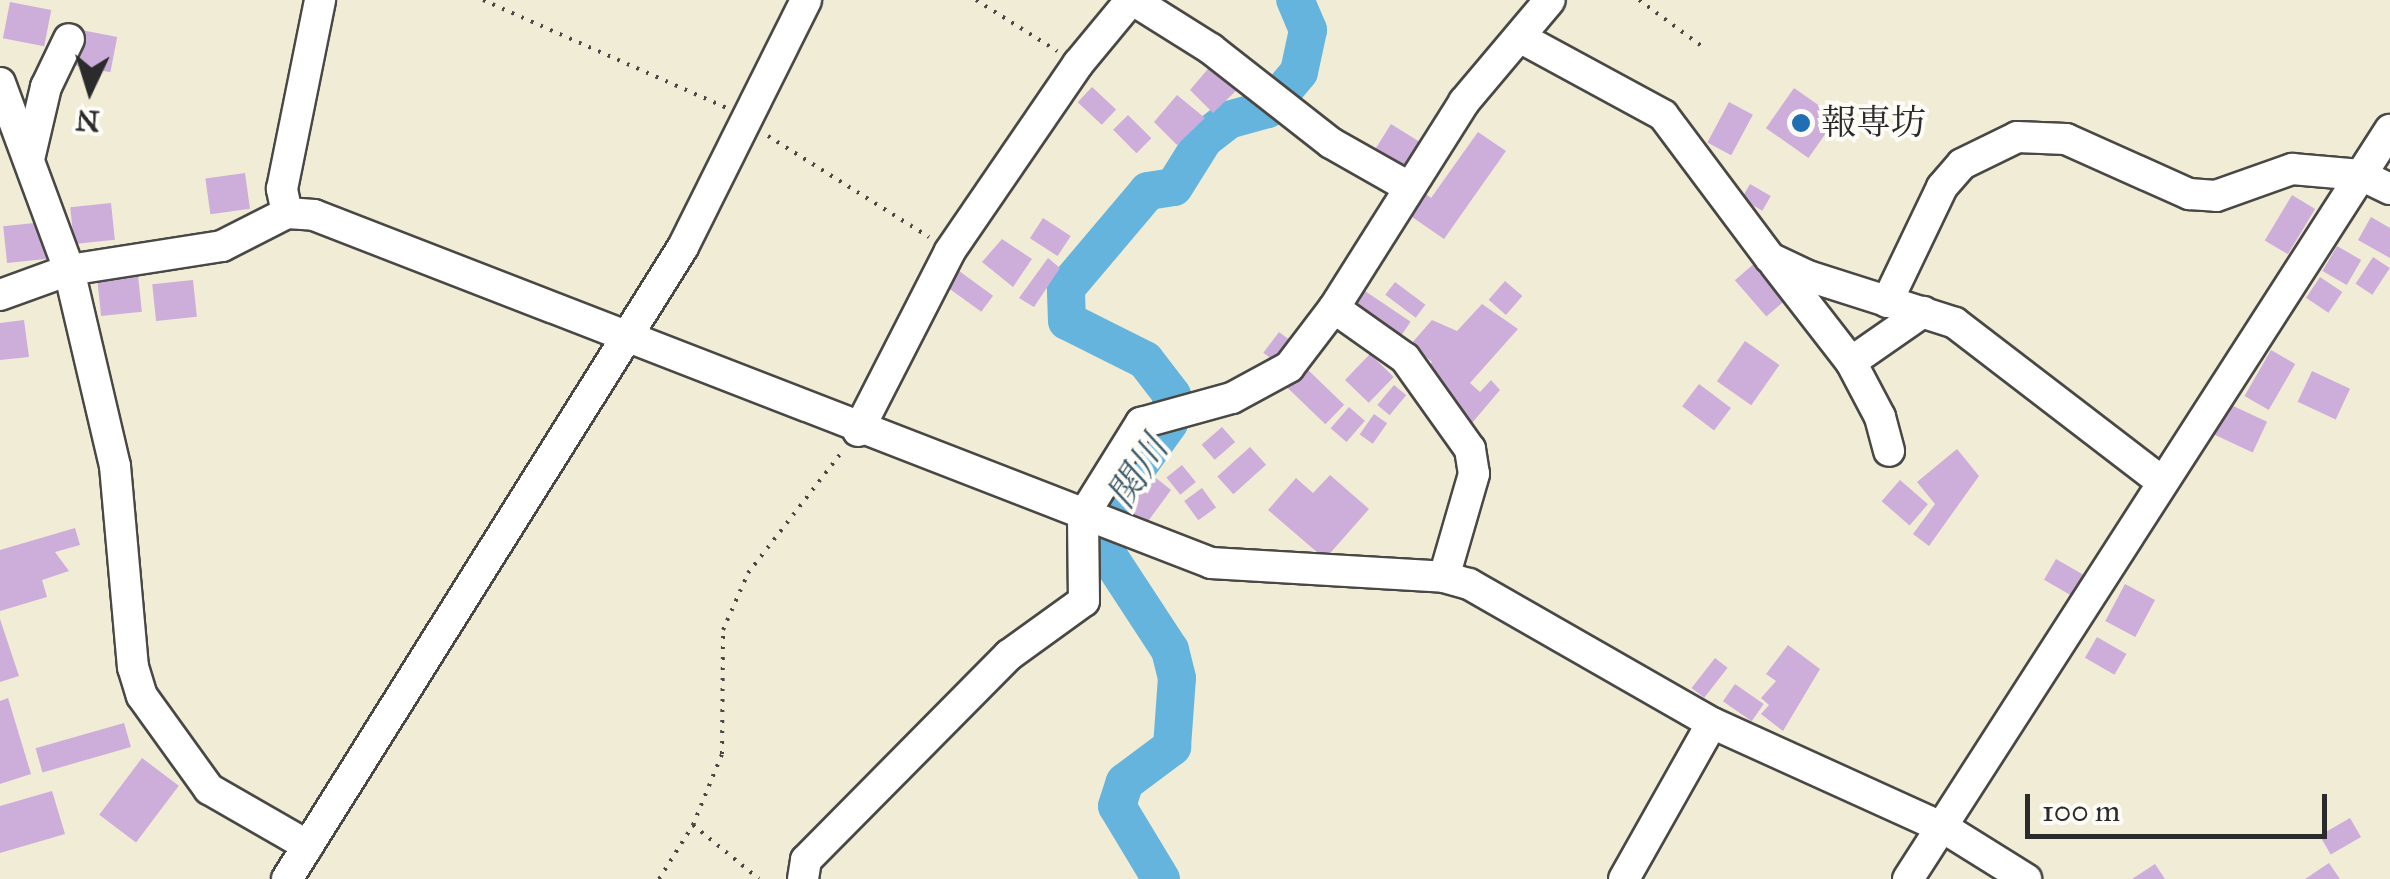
<!DOCTYPE html>
<meta charset="utf-8">
<style>
body{margin:0}
#map{position:relative;width:2390px;height:879px;overflow:hidden;background:#f0ecd6;font-family:"IM FELL Great Primer","Noto Serif JP",serif}
div>[style]{position:absolute}
.river>*{height:38px;margin:-19px;padding:0 19px;transform-origin:19px;border-radius:19px;background:#64b4de}
.building>*{inset:0;background:#cdaeda;transform-origin:0 0}
.path>*{height:4px;margin-top:-2px;transform-origin:0;background:repeating-linear-gradient(90deg,#494845 0 2.5px,transparent 0 10.5px)}
.roads{filter:drop-shadow(2px 0 #494845) drop-shadow(-2px 0 #494845) drop-shadow(0 2px #494845) drop-shadow(0 -2px #494845)}
.minor>*{height:30px;margin:-15px;padding:0 15px;transform-origin:15px;border-radius:15px;background:#fff}
.dots>*{width:28px;height:28px;translate:-50% -50%;box-sizing:border-box;border:5px solid #fdfcf7;border-radius:50%}
span{translate:-50% -50%;white-space:nowrap;text-align:center;line-height:1.15;-webkit-text-stroke:8px #fdfcf7;paint-order:stroke}
.poi-label{font-size:35px;color:#2b2b2b}
.left{translate:0 -50%;text-align:left}
.water-label{font-size:38px;color:#3f5b6a;font-style:italic}
.north{position:absolute;left:40px;top:40px;width:100px;height:100px;-webkit-text-stroke:8px #fdfcf7;paint-order:stroke;rotate:184deg;font-size:28px;font-weight:700;line-height:40px;text-align:center;color:#2b2b2b}
.north::after{content:'';display:block;margin:auto;width:35px;height:45px;background:#2b2b2b;clip-path:polygon(50% 0,100% 100%,50% 72%,0 100%)}
.scale{position:absolute;left:2025px;top:794px;width:302px;height:45px;box-sizing:border-box;border:5px solid #2b2b2b;border-top:0;padding-left:12px;font-size:30px;line-height:35px;white-space:nowrap;color:#2b2b2b;-webkit-text-stroke:8px #fdfcf7;paint-order:stroke}
</style>
<div id="map">
<div class="river">
<i style="left:1161px;top:879px;width:85px;rotate:-121.1deg"></i>
<i style="left:1117px;top:806px;width:25px;rotate:-72deg"></i>
<i style="left:1125px;top:782px;width:59px;rotate:-36.7deg"></i>
<i style="left:1172px;top:747px;width:69px;rotate:-85.9deg"></i>
<i style="left:1177px;top:678px;width:29px;rotate:-104deg"></i>
<i style="left:1170px;top:650px;width:128px;rotate:-123.2deg"></i>
<i style="left:1100px;top:543px;width:42px;rotate:-73.3deg"></i>
<i style="left:1112px;top:503px;width:98px;rotate:-54.5deg"></i>
<i style="left:1169px;top:423px;width:28px;rotate:-84deg"></i>
<i style="left:1172px;top:395px;width:44px;rotate:-127.6deg"></i>
<i style="left:1145px;top:360px;width:87px;rotate:-153.4deg"></i>
<i style="left:1067px;top:321px;width:33px;rotate:-92deg"></i>
<i style="left:1066px;top:288px;width:127px;rotate:-49.8deg"></i>
<i style="left:1148px;top:191px;width:26px;rotate:-9deg"></i>
<i style="left:1174px;top:187px;width:57px;rotate:-58deg"></i>
<i style="left:1204px;top:139px;width:31px;rotate:-38deg"></i>
<i style="left:1228px;top:120px;width:41px;rotate:-15.4deg"></i>
<i style="left:1268px;top:109px;width:48px;rotate:-50deg"></i>
<i style="left:1299px;top:72px;width:43px;rotate:-77.9deg"></i>
<i style="left:1308px;top:30px;width:33px;rotate:-113deg"></i>
</div>
<div class="building">
<i style="left:10px;top:2px;width:42px;height:37px;rotate:11deg"></i>
<i style="left:76px;top:29px;width:42px;height:36px;rotate:11deg"></i>
<i style="clip-path:polygon(1213px 63px,1241px 86px,1213px 113px,1190px 90px)"></i>
<i style="left:1092px;top:87px;width:33px;height:21px;rotate:43deg"></i>
<i style="left:1794px;top:88px;width:52px;height:49px;rotate:35deg"></i>
<i style="clip-path:polygon(1177px 95px,1205px 118px,1177px 145px,1154px 122px)"></i>
<i style="left:1729px;top:102px;width:27px;height:46px;rotate:28deg"></i>
<i style="left:1128px;top:115px;width:33px;height:21px;rotate:45deg"></i>
<i style="left:1391px;top:124px;width:36px;height:36px;rotate:32deg"></i>
<i style="clip-path:polygon(1478px 132px,1506px 151px,1444px 239px,1402px 210px,1418px 188px,1431px 198px)"></i>
<i style="left:245px;top:173px;width:36px;height:40px;rotate:82deg"></i>
<i style="left:1750px;top:184px;width:24px;height:17px;rotate:30deg"></i>
<i style="left:2292px;top:195px;width:27px;height:53px;rotate:31deg"></i>
<i style="left:111px;top:203px;width:37px;height:41px;rotate:84deg"></i>
<i style="clip-path:polygon(2371px 217px,2390px 228px,2390px 258px,2358px 240px)"></i>
<i style="left:1043px;top:218px;width:33px;height:24px;rotate:33deg"></i>
<i style="left:44px;top:222px;width:37px;height:41px;rotate:84deg"></i>
<i style="clip-path:polygon(1002px 239px,1032px 259px,1013px 287px,982px 262px)"></i>
<i style="left:2337px;top:246px;width:28px;height:29px;rotate:30deg"></i>
<i style="left:2373px;top:257px;width:20px;height:32px;rotate:33deg"></i>
<i style="clip-path:polygon(1048px 258px,1060px 268px,1034px 307px,1019px 298px)"></i>
<i style="left:1756px;top:262px;width:48px;height:28px;rotate:49deg"></i>
<i style="left:955px;top:268px;width:47px;height:20px;rotate:36deg"></i>
<i style="left:138px;top:275px;width:37px;height:41px;rotate:84deg"></i>
<i style="left:2320px;top:277px;width:27px;height:25px;rotate:34deg"></i>
<i style="left:193px;top:280px;width:37px;height:41px;rotate:84deg"></i>
<i style="left:1505px;top:281px;width:23px;height:25px;rotate:41deg"></i>
<i style="left:1395px;top:282px;width:38px;height:16px;rotate:37deg"></i>
<i style="left:1365px;top:291px;width:55px;height:26px;rotate:34deg"></i>
<i style="clip-path:polygon(1482px 304px,1518px 329px,1470px 383px,1480px 392px,1491px 380px,1500px 390px,1467px 429px,1424px 372px,1432px 362px,1411px 344px,1432px 320px,1457px 331px)"></i>
<i style="clip-path:polygon(24px 320px,29px 357px,0 360px,0 323px)"></i>
<i style="left:1279px;top:332px;width:15px;height:26px;rotate:37deg"></i>
<i style="left:1745px;top:341px;width:42px;height:49px;rotate:35deg"></i>
<i style="left:2271px;top:350px;width:28px;height:53px;rotate:30deg"></i>
<i style="left:1370px;top:354px;width:33px;height:36px;rotate:44deg"></i>
<i style="left:1306px;top:368px;width:53px;height:27px;rotate:44deg"></i>
<i style="left:2312px;top:371px;width:42px;height:34px;rotate:25deg"></i>
<i style="left:1699px;top:384px;width:40px;height:28px;rotate:37deg"></i>
<i style="left:1394px;top:385px;width:16px;height:26px;rotate:40deg"></i>
<i style="left:2229px;top:404px;width:42px;height:34px;rotate:25deg"></i>
<i style="left:1349px;top:407px;width:21px;height:28px;rotate:41deg"></i>
<i style="left:1374px;top:414px;width:16px;height:25px;rotate:35deg"></i>
<i style="left:1222px;top:427px;width:20px;height:27px;rotate:49deg"></i>
<i style="left:1250px;top:447px;width:24px;height:44px;rotate:48deg"></i>
<i style="clip-path:polygon(1957px 449px,1979px 476px,1929px 546px,1913px 534px,1935px 504px,1917px 482px)"></i>
<i style="left:1182px;top:465px;width:22px;height:20px;rotate:51deg"></i>
<i style="clip-path:polygon(1330px 475px,1369px 509px,1325px 559px,1268px 510px,1296px 478px,1313px 493px)"></i>
<i style="clip-path:polygon(1156px 478px,1171px 490px,1146px 524px,1125px 509px)"></i>
<i style="left:1900px;top:480px;width:37px;height:28px;rotate:41deg"></i>
<i style="left:1202px;top:488px;width:24px;height:22px;rotate:54deg"></i>
<i style="clip-path:polygon(75px 528px,80px 545px,55px 552px,69px 571px,42px 580px,47px 597px,0 611px,0 550px)"></i>
<i style="left:2056px;top:559px;width:34px;height:24px;rotate:30deg"></i>
<i style="left:2125px;top:584px;width:34px;height:42px;rotate:28deg"></i>
<i style="clip-path:polygon(0 619px,19px 676px,0 682px)"></i>
<i style="left:2097px;top:637px;width:34px;height:24px;rotate:30deg"></i>
<i style="clip-path:polygon(1788px 645px,1820px 669px,1783px 731px,1761px 714px,1769px 705px,1761px 698px,1776px 681px,1766px 674px)"></i>
<i style="left:1715px;top:658px;width:16px;height:38px;rotate:38deg"></i>
<i style="left:1735px;top:684px;width:35px;height:21px;rotate:35deg"></i>
<i style="clip-path:polygon(8px 698px,31px 774px,0 784px,0 701px)"></i>
<i style="left:124px;top:723px;width:25px;height:92px;rotate:74deg"></i>
<i style="left:142px;top:758px;width:46px;height:71px;rotate:37deg"></i>
<i style="clip-path:polygon(52px 791px,65px 834px,0 853px,0 806px)"></i>
<i style="left:2350px;top:818px;width:22px;height:35px;rotate:60deg"></i>
<i style="clip-path:polygon(2329px 863px,2340px 879px,2305px 879px)"></i>
<i style="clip-path:polygon(2155px 864px,2165px 879px,2132px 879px)"></i>
</div>
<div class="path">
<i style="left:483px;top:0;width:267px;rotate:23.9deg"></i>
<i style="left:976px;top:0;width:96px;rotate:32.2deg"></i>
<i style="left:1639px;top:0;width:79px;rotate:36.3deg"></i>
<i style="left:768px;top:136px;width:190px;rotate:32.1deg"></i>
<i style="left:693px;top:825px;width:85px;rotate:39.3deg"></i>
<i style="left:659px;top:879px;width:64px;rotate:-57.8deg"></i>
<i style="left:693px;top:825px;width:77px;rotate:-67.8deg"></i>
<i style="left:722px;top:754px;width:124px;rotate:-89.5deg"></i>
<i style="left:723px;top:630px;width:62px;rotate:-66.3deg"></i>
<i style="left:748px;top:573px;width:153px;rotate:-52.2deg"></i>
</div>
<div class="roads">
<div class="minor">
<i style="left:1133px;top:0;width:92px;rotate:32.1deg"></i>
<i style="left:1211px;top:49px;width:152px;rotate:38.1deg"></i>
<i style="left:1331px;top:143px;width:87px;rotate:29.5deg"></i>
<i style="left:1523px;top:39px;width:159px;rotate:28.5deg"></i>
<i style="left:1663px;top:115px;width:179px;rotate:53.2deg"></i>
<i style="left:1770px;top:258px;width:42px;rotate:25.3deg"></i>
<i style="left:1808px;top:276px;width:154px;rotate:17.7deg"></i>
<i style="left:1955px;top:323px;width:261px;rotate:37.5deg"></i>
<i style="left:0;top:83px;width:199px;rotate:69.7deg"></i>
<i style="left:69px;top:270px;width:201px;rotate:76.8deg"></i>
<i style="left:115px;top:466px;width:202px;rotate:84.9deg"></i>
<i style="left:133px;top:667px;width:30px;rotate:73deg"></i>
<i style="left:142px;top:696px;width:115px;rotate:54.2deg"></i>
<i style="left:209px;top:789px;width:114px;rotate:29.9deg"></i>
<i style="left:30px;top:155px;width:70px;rotate:-76.8deg"></i>
<i style="left:46px;top:87px;width:53px;rotate:-64.4deg"></i>
<i style="left:287px;top:213px;width:25px;rotate:-102deg"></i>
<i style="left:282px;top:189px;width:193px;rotate:-78.6deg"></i>
<i style="left:1775px;top:264px;width:124px;rotate:52.2deg"></i>
<i style="left:1851px;top:362px;width:88px;rotate:-34.8deg"></i>
<i style="left:0;top:295px;width:73px;rotate:-19.9deg"></i>
<i style="left:69px;top:270px;width:155px;rotate:-8.9deg"></i>
<i style="left:222px;top:246px;width:73px;rotate:-26.9deg"></i>
<i style="left:287px;top:213px;width:27px;rotate:4deg"></i>
<i style="left:314px;top:215px;width:962px;rotate:21.2deg"></i>
<i style="left:1211px;top:563px;width:233px;rotate:3.4deg"></i>
<i style="left:1444px;top:577px;width:26px;rotate:16deg"></i>
<i style="left:1469px;top:584px;width:280px;rotate:29.8deg"></i>
<i style="left:1712px;top:723px;width:255px;rotate:24.4deg"></i>
<i style="left:1944px;top:828px;width:97px;rotate:31.9deg"></i>
<i style="left:1887px;top:302px;width:127px;rotate:-64.4deg"></i>
<i style="left:1942px;top:187px;width:30px;rotate:-49deg"></i>
<i style="left:1962px;top:164px;width:61px;rotate:-26.1deg"></i>
<i style="left:2017px;top:137px;width:49px;rotate:2.3deg"></i>
<i style="left:2066px;top:139px;width:135px;rotate:24.1deg"></i>
<i style="left:2189px;top:194px;width:27px;rotate:4deg"></i>
<i style="left:2216px;top:196px;width:81px;rotate:-19.6deg"></i>
<i style="left:2292px;top:169px;width:69px;rotate:5deg"></i>
<i style="left:2361px;top:175px;width:32px;rotate:26deg"></i>
<i style="left:1334px;top:308px;width:87px;rotate:35.2deg"></i>
<i style="left:1405px;top:358px;width:112px;rotate:54.5deg"></i>
<i style="left:1470px;top:449px;width:25px;rotate:81deg"></i>
<i style="left:1474px;top:474px;width:107px;rotate:106.2deg"></i>
<i style="left:1851px;top:362px;width:62px;rotate:62.2deg"></i>
<i style="left:1880px;top:417px;width:35px;rotate:75deg"></i>
<i style="left:858px;top:431px;width:202px;rotate:-62.9deg"></i>
<i style="left:950px;top:251px;width:227px;rotate:-55.6deg"></i>
<i style="left:1078px;top:64px;width:83px;rotate:-50.4deg"></i>
<i style="left:287px;top:879px;width:746px;rotate:-57.93deg"></i>
<i style="left:683px;top:247px;width:276px;rotate:-63.5deg"></i>
<i style="left:803px;top:879px;width:19px;rotate:-81deg"></i>
<i style="left:806px;top:860px;width:289px;rotate:-45.3deg"></i>
<i style="left:1009px;top:655px;width:92px;rotate:-35.8deg"></i>
<i style="left:1084px;top:601px;width:85px;rotate:-90.7deg"></i>
<i style="left:1083px;top:516px;width:110px;rotate:-58.1deg"></i>
<i style="left:1141px;top:423px;width:94px;rotate:-15.4deg"></i>
<i style="left:1232px;top:398px;width:65px;rotate:-28.5deg"></i>
<i style="left:1289px;top:367px;width:74px;rotate:-52.7deg"></i>
<i style="left:1334px;top:308px;width:244px;rotate:-57.7deg"></i>
<i style="left:1464px;top:102px;width:133px;rotate:-49.9deg"></i>
<i style="left:1624px;top:879px;width:179px;rotate:-60.6deg"></i>
<i style="left:1908px;top:879px;width:891px;rotate:-57.24deg"></i>
</div>
</div>
<div class="dots">
<i style="left:1801px;top:123px;background:#1f6fb2"></i>
</div>
<div class="poi-label">
<span class="left" style="left:1821px;top:123px">報専坊</span>
</div>
<div class="water-label">
<span style="left:1138px;top:472px;rotate:-57deg">関川</span>
</div>
<div class="north">N</div>
<div class="scale">100 m</div>
</div>
